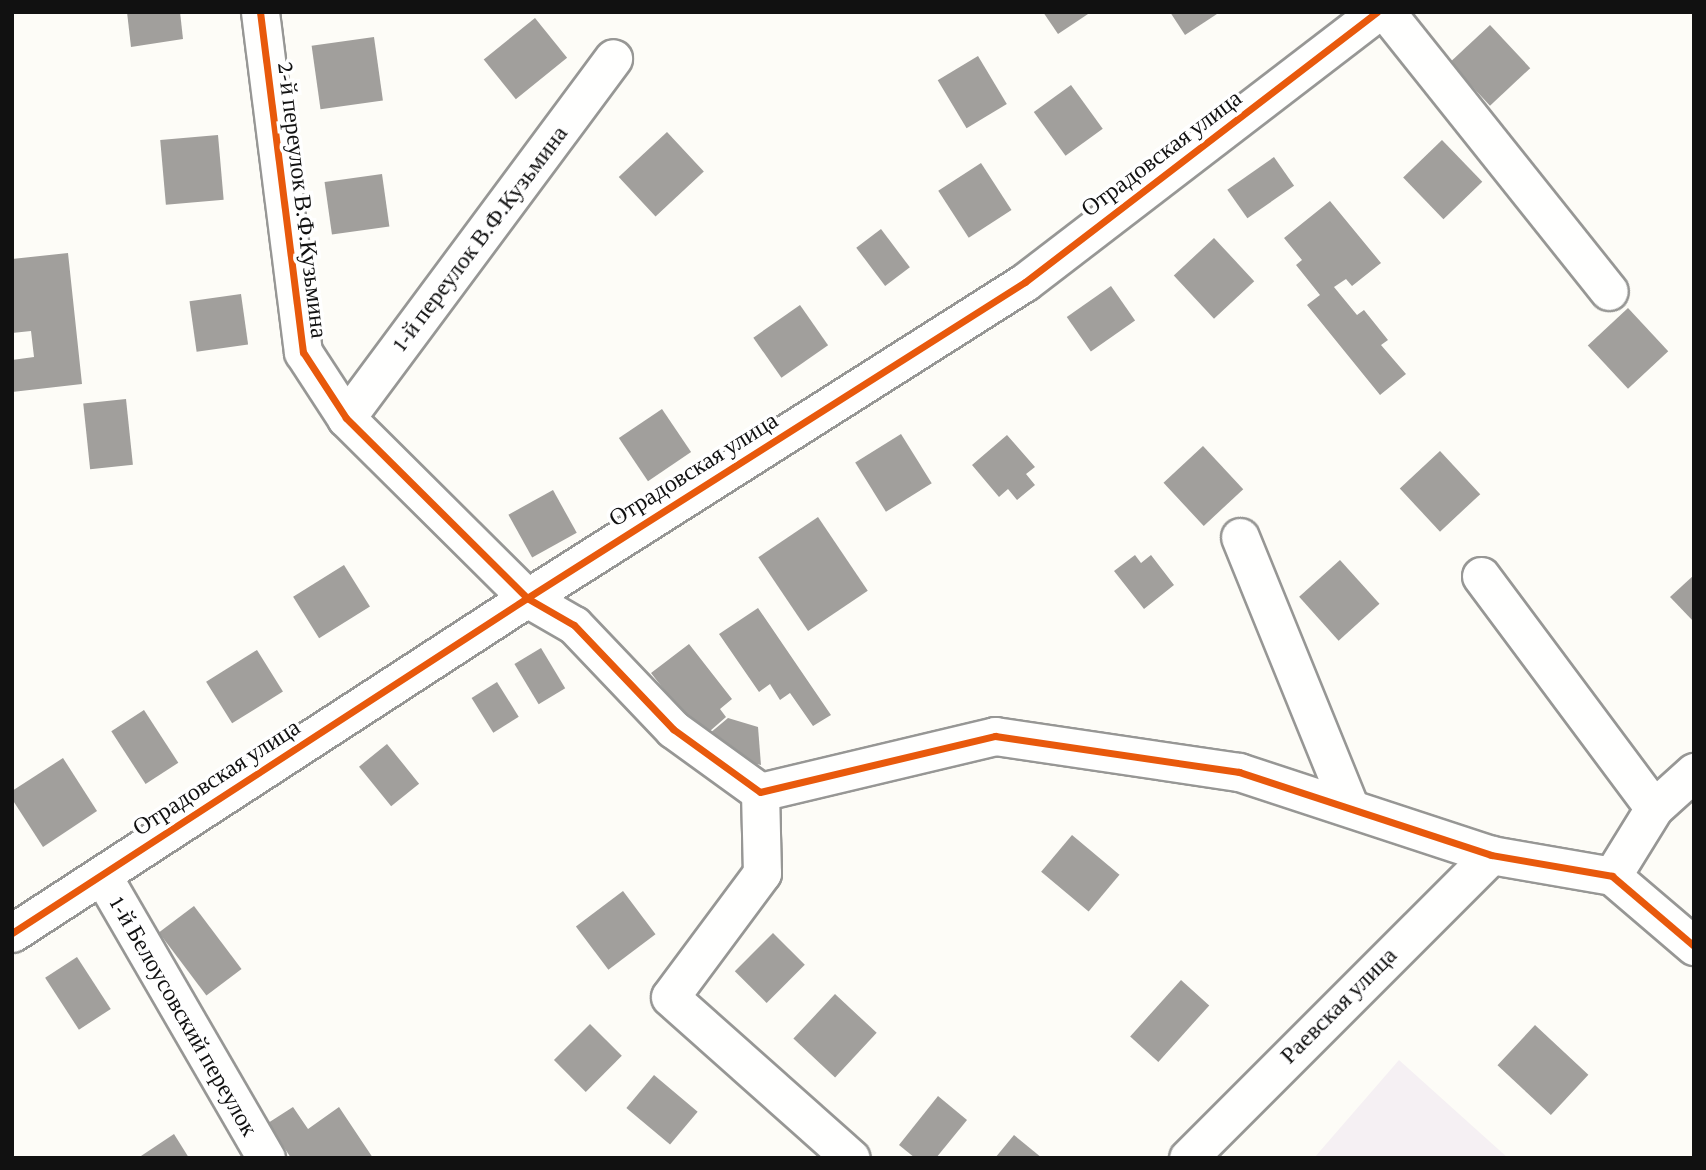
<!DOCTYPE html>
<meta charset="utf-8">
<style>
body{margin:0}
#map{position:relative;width:1706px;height:1170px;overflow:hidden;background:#fdfcf7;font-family:"Crimson Pro",serif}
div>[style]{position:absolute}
.industrial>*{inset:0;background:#f5f0f3}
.building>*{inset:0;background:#a19f9c;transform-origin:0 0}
.roads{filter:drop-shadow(2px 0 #979795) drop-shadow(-2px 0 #979795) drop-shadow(0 2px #979795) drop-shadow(0 -2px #979795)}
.minor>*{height:37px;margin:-18.5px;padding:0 18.5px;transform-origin:18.5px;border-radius:18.5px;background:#fffffe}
.cycleway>*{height:7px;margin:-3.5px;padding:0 3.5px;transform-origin:3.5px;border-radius:3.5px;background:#e8590c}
span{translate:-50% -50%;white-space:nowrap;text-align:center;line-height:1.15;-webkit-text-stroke:7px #fff;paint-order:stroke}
.street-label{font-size:24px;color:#111}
.frame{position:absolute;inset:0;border:14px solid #111;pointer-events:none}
</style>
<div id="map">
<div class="industrial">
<i style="clip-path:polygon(1399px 1060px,1508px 1158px,1314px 1158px)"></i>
</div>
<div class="building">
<i style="clip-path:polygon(127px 12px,180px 12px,183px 39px,131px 47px)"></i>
<i style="clip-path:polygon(1043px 12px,1091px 12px,1058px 34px)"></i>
<i style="clip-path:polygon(1170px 12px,1220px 12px,1185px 35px)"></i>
<i style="left:535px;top:18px;width:51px;height:66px;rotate:51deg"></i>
<i style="left:1490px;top:25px;width:59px;height:55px;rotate:47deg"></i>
<i style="left:374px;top:37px;width:64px;height:63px;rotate:82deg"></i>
<i style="left:978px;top:56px;width:56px;height:47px;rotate:59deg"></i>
<i style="left:1071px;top:85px;width:54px;height:46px;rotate:54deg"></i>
<i style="left:667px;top:132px;width:54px;height:66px;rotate:47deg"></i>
<i style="left:218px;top:135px;width:65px;height:58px;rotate:85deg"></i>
<i style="left:1442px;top:140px;width:58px;height:54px;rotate:46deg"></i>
<i style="left:1274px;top:157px;width:35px;height:57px;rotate:55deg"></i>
<i style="left:981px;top:163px;width:56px;height:51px;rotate:57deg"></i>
<i style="left:382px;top:174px;width:53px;height:58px;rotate:82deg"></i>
<i style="clip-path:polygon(1330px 201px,1381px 263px,1352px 286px,1346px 279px,1334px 287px,1357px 315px,1364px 310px,1388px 340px,1381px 345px,1406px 374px,1380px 395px,1307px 305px,1320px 295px,1296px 265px,1302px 260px,1284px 238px)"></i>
<i style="left:881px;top:229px;width:48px;height:31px;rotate:53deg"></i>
<i style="left:1214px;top:238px;width:59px;height:55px;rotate:47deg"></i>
<i style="clip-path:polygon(68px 253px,82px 384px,12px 392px,12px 360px,34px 357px,31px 331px,12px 333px,12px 259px)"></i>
<i style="left:1111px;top:286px;width:42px;height:54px;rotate:55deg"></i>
<i style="left:241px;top:294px;width:51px;height:52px;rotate:82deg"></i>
<i style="left:800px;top:305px;width:49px;height:57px;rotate:55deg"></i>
<i style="left:1628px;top:308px;width:59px;height:55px;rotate:47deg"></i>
<i style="left:126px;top:399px;width:66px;height:43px;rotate:84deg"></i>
<i style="left:662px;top:409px;width:52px;height:52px;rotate:56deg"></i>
<i style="left:901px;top:434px;width:58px;height:54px;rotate:58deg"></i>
<i style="clip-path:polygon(1007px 435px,1035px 467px,1026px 474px,1035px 485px,1017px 500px,1008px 489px,999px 497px,972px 465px)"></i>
<i style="left:1203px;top:446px;width:59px;height:54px;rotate:47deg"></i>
<i style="left:1440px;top:451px;width:59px;height:55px;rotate:47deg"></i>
<i style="left:553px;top:490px;width:49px;height:51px;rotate:61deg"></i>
<i style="left:818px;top:517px;width:89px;height:72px;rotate:56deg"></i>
<i style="clip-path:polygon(1135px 555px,1141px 563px,1151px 555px,1174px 585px,1144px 609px,1114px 571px)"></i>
<i style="left:1340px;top:560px;width:59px;height:55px;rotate:48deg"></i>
<i style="left:344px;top:565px;width:49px;height:60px;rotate:58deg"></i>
<i style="clip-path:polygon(1694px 575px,1694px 622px,1670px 597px)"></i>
<i style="clip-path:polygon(758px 608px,831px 715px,813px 726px,790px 693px,780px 700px,770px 684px,759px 692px,719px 634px)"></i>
<i style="clip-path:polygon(689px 644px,732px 699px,720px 709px,726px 717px,702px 738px,651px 673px)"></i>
<i style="left:541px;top:648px;width:47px;height:31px;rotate:59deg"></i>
<i style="left:257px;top:650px;width:49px;height:60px;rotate:58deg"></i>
<i style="left:497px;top:682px;width:41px;height:30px;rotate:58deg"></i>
<i style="left:144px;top:710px;width:63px;height:39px;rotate:57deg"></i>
<i style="clip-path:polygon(728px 718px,758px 727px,761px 765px,725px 757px,703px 739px)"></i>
<i style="left:387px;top:744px;width:51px;height:36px;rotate:51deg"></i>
<i style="clip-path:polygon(63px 758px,97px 811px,43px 847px,12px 799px,12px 791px)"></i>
<i style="left:1072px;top:835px;width:62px;height:48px;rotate:40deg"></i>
<i style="left:623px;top:891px;width:54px;height:59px;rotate:53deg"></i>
<i style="left:194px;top:906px;width:79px;height:44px;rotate:53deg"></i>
<i style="left:773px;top:933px;width:45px;height:54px;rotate:45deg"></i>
<i style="left:77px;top:957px;width:62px;height:38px;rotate:57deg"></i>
<i style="left:1181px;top:980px;width:38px;height:76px;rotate:42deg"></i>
<i style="left:835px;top:994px;width:57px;height:61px;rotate:43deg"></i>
<i style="left:590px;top:1024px;width:45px;height:51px;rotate:45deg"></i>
<i style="left:1535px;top:1025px;width:73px;height:55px;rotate:43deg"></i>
<i style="left:654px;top:1075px;width:57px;height:43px;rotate:40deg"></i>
<i style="clip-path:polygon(938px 1096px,967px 1120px,936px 1158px,915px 1158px,899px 1145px)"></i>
<i style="clip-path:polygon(293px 1107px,308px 1129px,339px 1107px,373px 1158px,291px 1158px,268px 1123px)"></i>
<i style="clip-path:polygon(174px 1134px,189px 1158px,138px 1158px)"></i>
<i style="clip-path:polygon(1014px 1135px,1042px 1158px,995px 1158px)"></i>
</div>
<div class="roads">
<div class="minor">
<i style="left:260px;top:12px;width:343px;rotate:82.8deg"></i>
<i style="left:303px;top:352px;width:79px;rotate:56.9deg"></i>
<i style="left:346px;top:418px;width:255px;rotate:44.8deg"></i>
<i style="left:527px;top:598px;width:54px;rotate:29.9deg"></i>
<i style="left:574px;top:625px;width:144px;rotate:46.4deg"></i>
<i style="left:673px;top:729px;width:107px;rotate:35.9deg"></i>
<i style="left:760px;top:792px;width:242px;rotate:-13.4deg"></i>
<i style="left:995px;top:736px;width:247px;rotate:8.4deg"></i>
<i style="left:1239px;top:772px;width:265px;rotate:18.2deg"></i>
<i style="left:1491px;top:855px;width:123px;rotate:9.8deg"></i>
<i style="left:1612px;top:876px;width:108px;rotate:40.5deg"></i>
<i style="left:1386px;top:12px;width:357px;rotate:51.4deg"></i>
<i style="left:346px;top:418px;width:448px;rotate:-53.4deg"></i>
<i style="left:1240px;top:537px;width:290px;rotate:67.9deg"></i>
<i style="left:1481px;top:576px;width:289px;rotate:53.3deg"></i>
<i style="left:760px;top:792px;width:81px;rotate:88.6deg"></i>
<i style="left:762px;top:873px;width:154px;rotate:126.6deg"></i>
<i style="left:670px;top:997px;width:242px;rotate:41.7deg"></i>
<i style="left:102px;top:875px;width:327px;rotate:59.9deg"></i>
<i style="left:1612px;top:876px;width:80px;rotate:-58.3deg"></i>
<i style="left:1654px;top:808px;width:54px;rotate:-42deg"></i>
<i style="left:12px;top:933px;width:614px;rotate:-33.04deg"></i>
<i style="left:527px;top:598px;width:590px;rotate:-32.4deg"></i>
<i style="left:1025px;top:282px;width:444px;rotate:-37.5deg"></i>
<i style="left:1188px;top:1158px;width:429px;rotate:-45deg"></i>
</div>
</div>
<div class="cycleway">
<i style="left:260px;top:12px;width:343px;rotate:82.8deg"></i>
<i style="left:303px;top:352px;width:79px;rotate:56.9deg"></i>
<i style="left:346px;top:418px;width:255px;rotate:44.8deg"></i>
<i style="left:527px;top:598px;width:54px;rotate:29.9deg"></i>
<i style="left:574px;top:625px;width:144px;rotate:46.4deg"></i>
<i style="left:673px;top:729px;width:107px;rotate:35.9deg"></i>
<i style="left:760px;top:792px;width:242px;rotate:-13.4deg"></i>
<i style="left:995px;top:736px;width:247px;rotate:8.4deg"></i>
<i style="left:1239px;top:772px;width:265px;rotate:18.2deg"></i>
<i style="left:1491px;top:855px;width:123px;rotate:9.8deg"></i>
<i style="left:1612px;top:876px;width:108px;rotate:40.5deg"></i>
<i style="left:12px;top:933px;width:614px;rotate:-33.04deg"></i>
<i style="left:527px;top:598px;width:590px;rotate:-32.4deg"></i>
<i style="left:1025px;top:282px;width:444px;rotate:-37.5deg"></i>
</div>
<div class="street-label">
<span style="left:1161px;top:153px;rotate:-37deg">Отрадовская улица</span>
<span style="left:303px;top:200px;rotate:83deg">2-й переулок В.Ф.Кузьмина</span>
<span style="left:479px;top:238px;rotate:-53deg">1-й переулок В.Ф.Кузьмина</span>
<span style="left:693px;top:469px;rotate:-32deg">Отрадовская улица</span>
<span style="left:216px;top:777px;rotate:-33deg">Отрадовская улица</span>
<span style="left:1338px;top:1005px;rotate:-45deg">Раевская улица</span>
<span style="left:184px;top:1016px;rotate:60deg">1-й Белоусовский переулок</span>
</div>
<div class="frame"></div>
</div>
